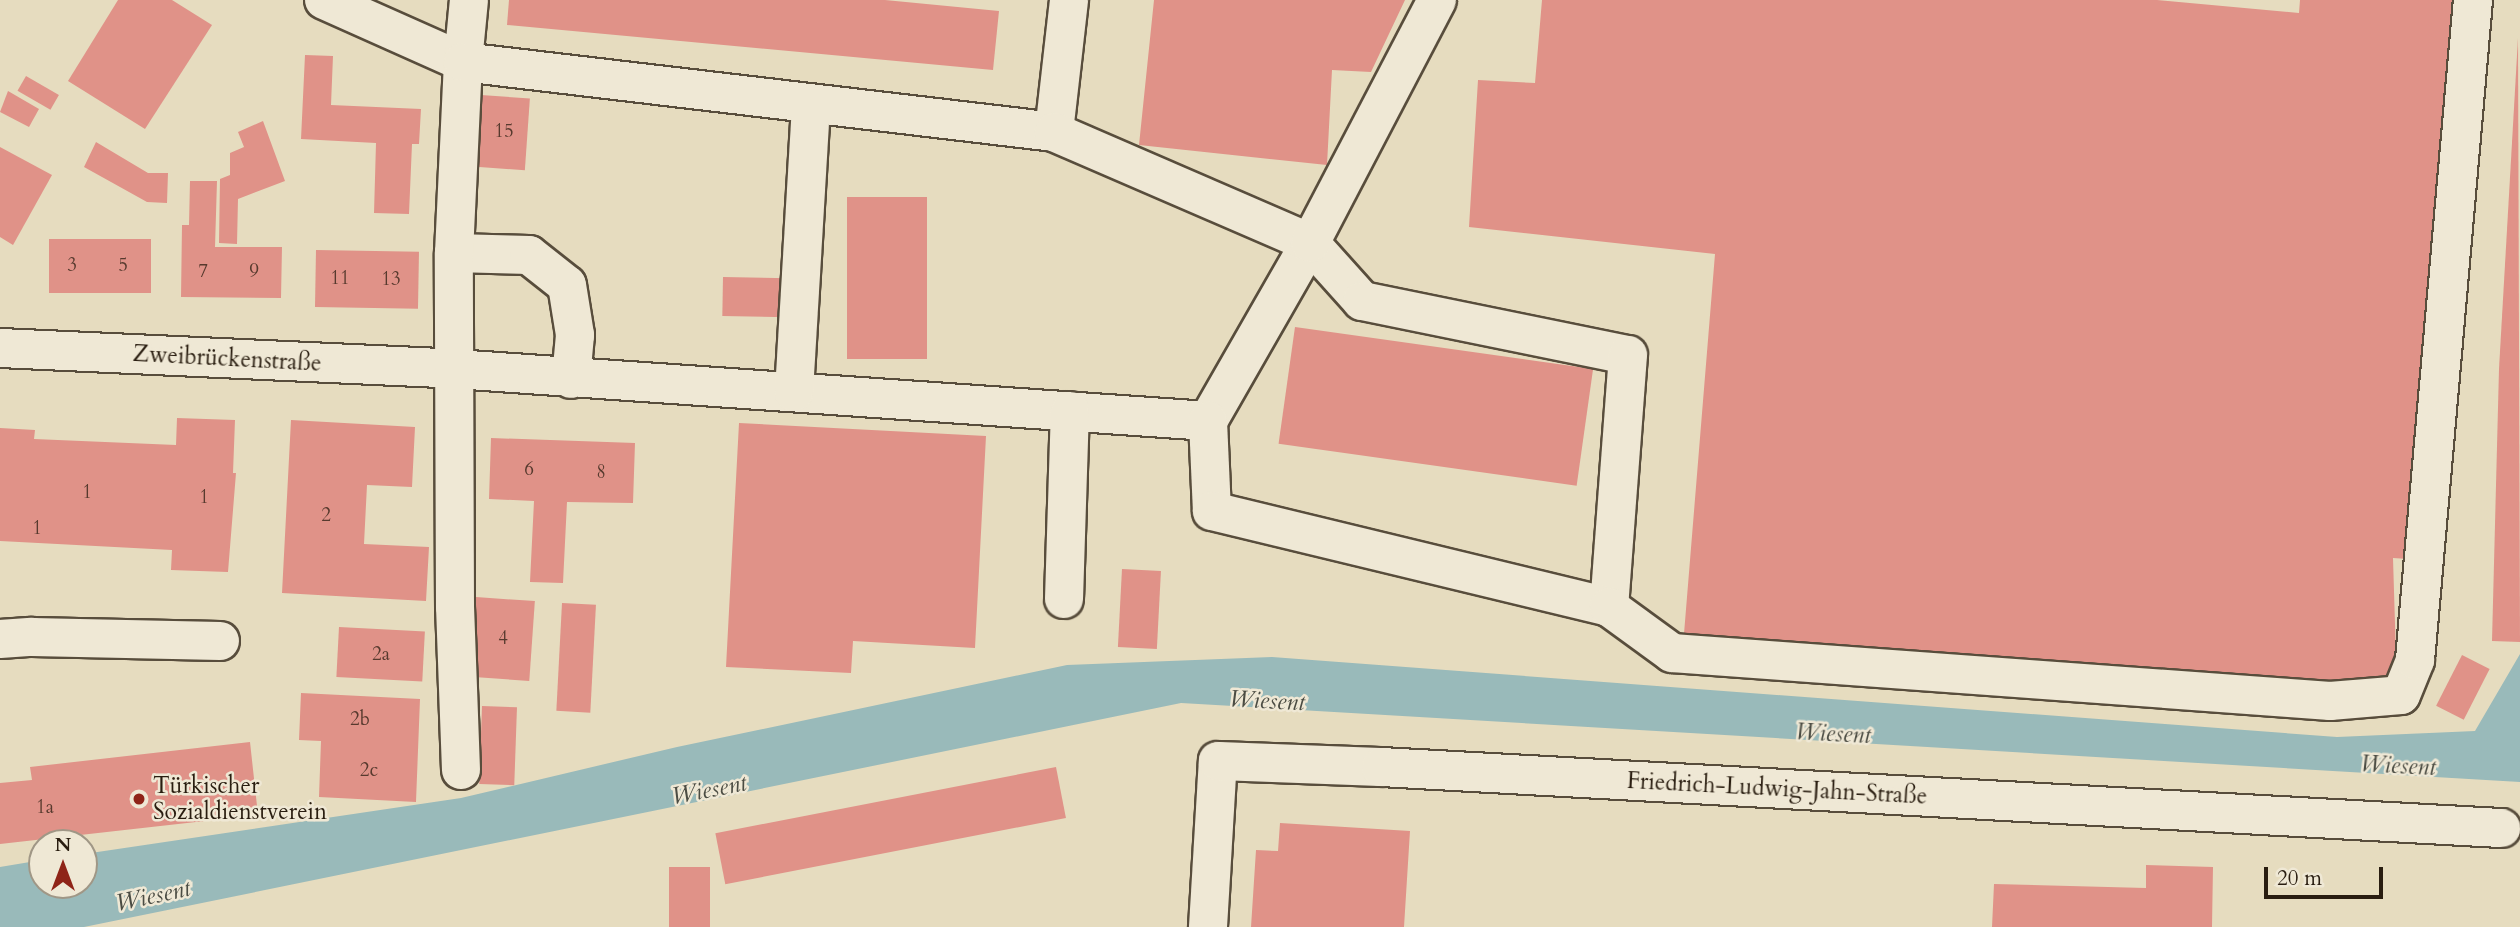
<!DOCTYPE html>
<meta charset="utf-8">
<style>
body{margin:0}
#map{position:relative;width:2520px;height:927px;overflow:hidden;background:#e6dcbf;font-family:Cardo,serif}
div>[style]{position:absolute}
.water>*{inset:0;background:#99baba}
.building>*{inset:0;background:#e09288;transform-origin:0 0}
.roads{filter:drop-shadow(2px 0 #584d3c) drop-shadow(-2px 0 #584d3c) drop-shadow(0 2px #584d3c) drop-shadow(0 -2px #584d3c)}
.minor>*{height:38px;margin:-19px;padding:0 19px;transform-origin:19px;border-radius:19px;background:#efe8d5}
.dots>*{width:19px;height:19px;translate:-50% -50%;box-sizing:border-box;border:4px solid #efe8d5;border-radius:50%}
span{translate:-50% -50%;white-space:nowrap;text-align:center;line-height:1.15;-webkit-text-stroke:5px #efe8d5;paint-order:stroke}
.number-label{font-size:19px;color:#573a2e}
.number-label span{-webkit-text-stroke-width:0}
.street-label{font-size:23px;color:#291d10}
.poi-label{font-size:23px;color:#291d10}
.left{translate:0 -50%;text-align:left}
.water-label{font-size:24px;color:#4b4c43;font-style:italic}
.north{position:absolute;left:28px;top:829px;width:70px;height:70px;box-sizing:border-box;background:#efe8d5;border:2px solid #a09786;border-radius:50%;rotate:0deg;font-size:19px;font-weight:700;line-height:28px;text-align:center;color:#291d10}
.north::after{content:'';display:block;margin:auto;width:24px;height:32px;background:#8f2418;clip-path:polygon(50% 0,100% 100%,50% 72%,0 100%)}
.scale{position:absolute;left:2264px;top:867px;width:119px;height:32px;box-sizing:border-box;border:4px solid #291d10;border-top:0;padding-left:9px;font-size:21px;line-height:24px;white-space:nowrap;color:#291d10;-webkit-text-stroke:5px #efe8d5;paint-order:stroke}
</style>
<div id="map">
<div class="water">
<i style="clip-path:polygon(2520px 654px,2520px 782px,1181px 703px,84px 927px,0 927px,0 867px,42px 860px,42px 885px,84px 885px,84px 854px,461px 798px,677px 747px,1067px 665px,1272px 657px,2337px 737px,2475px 731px)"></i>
</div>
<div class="building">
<i style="clip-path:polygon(118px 0,172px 0,212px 25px,145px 129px,68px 81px)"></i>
<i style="clip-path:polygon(509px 0,885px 0,999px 11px,993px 70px,507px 25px)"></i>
<i style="clip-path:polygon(1154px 0,1405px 0,1371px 72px,1332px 70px,1327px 165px,1139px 145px)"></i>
<i style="clip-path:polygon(1542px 0,2157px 0,2299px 13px,2300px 0,2460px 0,2423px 560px,2393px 558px,2397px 690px,1683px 646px,1715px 254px,1469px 227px,1478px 80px,1535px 83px)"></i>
<i style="clip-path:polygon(2518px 38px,2520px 642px,2492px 641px,2499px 369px)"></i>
<i style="clip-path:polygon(305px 55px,333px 56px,331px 105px,421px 109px,419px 144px,412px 144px,409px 214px,374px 213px,376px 143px,301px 139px)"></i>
<i style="left:26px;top:76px;width:38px;height:17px;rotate:30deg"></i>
<i style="clip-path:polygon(8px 91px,39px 109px,29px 127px,0 112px)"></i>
<i style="left:481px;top:95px;width:49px;height:72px;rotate:4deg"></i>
<i style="clip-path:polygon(263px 121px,285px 181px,238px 199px,237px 244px,219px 243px,220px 179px,230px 175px,230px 153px,244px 147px,238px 132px)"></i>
<i style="clip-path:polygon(96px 142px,148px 173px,168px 173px,167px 203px,147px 202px,84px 167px)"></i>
<i style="clip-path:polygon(0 147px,52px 175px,13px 245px,0 237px)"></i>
<i style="clip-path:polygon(190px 181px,217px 181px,215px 247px,282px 247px,281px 298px,181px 297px,182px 225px,189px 225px)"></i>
<i style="left:847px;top:197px;width:80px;height:162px"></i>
<i style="left:49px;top:239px;width:102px;height:54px"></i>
<i style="left:316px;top:250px;width:103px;height:57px;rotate:1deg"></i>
<i style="left:723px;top:277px;width:66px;height:39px;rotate:1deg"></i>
<i style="left:1295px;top:327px;width:301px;height:118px;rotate:8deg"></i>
<i style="clip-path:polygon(177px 418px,235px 420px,233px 473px,236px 473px,228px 572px,171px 570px,172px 550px,0 541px,0 428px,35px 430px,34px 439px,176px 445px)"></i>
<i style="clip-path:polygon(291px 420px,415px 427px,412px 487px,367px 485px,364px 544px,429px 547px,426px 601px,282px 593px)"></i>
<i style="clip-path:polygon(739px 423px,986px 436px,975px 648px,853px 641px,851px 673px,726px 667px)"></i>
<i style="clip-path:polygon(491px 438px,635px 443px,633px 503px,567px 502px,563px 583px,530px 582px,534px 501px,489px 499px)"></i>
<i style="left:1122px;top:569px;width:39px;height:78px;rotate:3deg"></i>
<i style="left:476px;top:597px;width:59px;height:80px;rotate:4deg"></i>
<i style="left:562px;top:603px;width:34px;height:108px;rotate:3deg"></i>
<i style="left:339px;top:627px;width:86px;height:50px;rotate:3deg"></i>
<i style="left:2462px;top:655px;width:31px;height:57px;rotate:27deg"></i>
<i style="clip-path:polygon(301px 693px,420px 699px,416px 802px,319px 797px,321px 741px,299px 740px)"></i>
<i style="left:482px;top:706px;width:35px;height:78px;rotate:2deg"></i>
<i style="clip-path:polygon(250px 742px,258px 815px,0 844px,0 783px,32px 780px,30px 767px)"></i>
<i style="left:1056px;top:767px;width:52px;height:347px;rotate:79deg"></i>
<i style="clip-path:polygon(1280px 823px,1410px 831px,1404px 927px,1251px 927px,1256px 850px,1278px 851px)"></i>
<i style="clip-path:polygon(2146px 865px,2213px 867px,2212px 927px,1992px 927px,1994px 884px,2146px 888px)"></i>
<i style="left:669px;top:867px;width:41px;height:60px"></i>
</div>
<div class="roads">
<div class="minor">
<i style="left:324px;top:0;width:152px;rotate:24deg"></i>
<i style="left:463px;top:62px;width:62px;rotate:-84.5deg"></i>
<i style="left:1054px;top:132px;width:133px;rotate:-83.5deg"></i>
<i style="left:454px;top:253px;width:75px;rotate:1.5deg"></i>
<i style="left:529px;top:255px;width:48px;rotate:38.3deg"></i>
<i style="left:567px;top:285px;width:51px;rotate:80.9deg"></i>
<i style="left:575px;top:335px;width:44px;rotate:95.2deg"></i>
<i style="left:0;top:348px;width:455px;rotate:2.6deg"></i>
<i style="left:455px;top:369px;width:755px;rotate:3.95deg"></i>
<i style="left:1208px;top:421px;width:205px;rotate:-60.2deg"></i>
<i style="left:1310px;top:243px;width:78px;rotate:48.1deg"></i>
<i style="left:1362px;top:301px;width:271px;rotate:11.5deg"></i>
<i style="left:1628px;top:355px;width:253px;rotate:94.3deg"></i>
<i style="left:794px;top:392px;width:288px;rotate:-86.6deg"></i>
<i style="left:1208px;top:421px;width:90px;rotate:87.5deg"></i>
<i style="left:1212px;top:511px;width:408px;rotate:13.6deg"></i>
<i style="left:1609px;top:607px;width:78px;rotate:36.1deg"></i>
<i style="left:1672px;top:653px;width:660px;rotate:4.17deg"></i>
<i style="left:2330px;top:701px;width:71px;rotate:-4.8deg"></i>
<i style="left:2401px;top:695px;width:38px;rotate:-68deg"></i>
<i style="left:2415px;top:660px;width:663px;rotate:-84.98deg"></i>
<i style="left:1064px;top:599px;width:188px;rotate:-88.2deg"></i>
<i style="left:0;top:639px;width:32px;rotate:-4deg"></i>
<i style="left:32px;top:637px;width:188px;rotate:1.2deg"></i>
<i style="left:461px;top:770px;width:163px;rotate:-92.1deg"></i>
<i style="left:455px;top:607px;width:354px;rotate:-90.2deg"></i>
<i style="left:454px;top:253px;width:191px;rotate:-87.3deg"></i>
<i style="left:463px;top:62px;width:595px;rotate:6.75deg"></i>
<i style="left:1054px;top:132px;width:279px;rotate:23.4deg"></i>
<i style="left:1310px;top:243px;width:274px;rotate:-62.4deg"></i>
<i style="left:1208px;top:927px;width:166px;rotate:-86.6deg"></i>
<i style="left:1218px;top:761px;width:163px;rotate:2.1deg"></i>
<i style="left:1381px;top:767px;width:1122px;rotate:3.12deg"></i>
</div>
</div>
<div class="dots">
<i style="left:139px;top:799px;background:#8f2418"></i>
</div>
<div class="number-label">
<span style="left:504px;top:132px">15</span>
<span style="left:72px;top:266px">3</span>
<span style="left:123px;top:266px">5</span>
<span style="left:203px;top:272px">7</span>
<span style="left:254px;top:272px">9</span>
<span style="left:340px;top:279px">11</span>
<span style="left:391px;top:280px">13</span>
<span style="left:529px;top:470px">6</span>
<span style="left:601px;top:473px">8</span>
<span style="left:87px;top:493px">1</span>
<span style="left:204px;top:498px">1</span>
<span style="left:326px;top:516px">2</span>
<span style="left:37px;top:529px">1</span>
<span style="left:503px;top:639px">4</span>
<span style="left:381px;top:655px">2a</span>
<span style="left:360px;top:720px">2b</span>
<span style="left:369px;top:771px">2c</span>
<span style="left:45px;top:808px">1a</span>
</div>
<div class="street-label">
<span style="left:227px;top:359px;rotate:3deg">Zweibrückenstraße</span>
<span style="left:1777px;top:789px;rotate:3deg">Friedrich-Ludwig-Jahn-Straße</span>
</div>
<div class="poi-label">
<span class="left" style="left:153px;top:799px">Türkischer<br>Sozialdienstverein</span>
</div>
<div class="water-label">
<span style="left:1267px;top:701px;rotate:3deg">Wiesent</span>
<span style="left:1833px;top:734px;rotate:3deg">Wiesent</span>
<span style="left:2398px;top:766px;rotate:3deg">Wiesent</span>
<span style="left:709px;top:790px;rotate:-11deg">Wiesent</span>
<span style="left:153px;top:896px;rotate:-12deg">Wiesent</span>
</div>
<div class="north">N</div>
<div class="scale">20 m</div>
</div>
